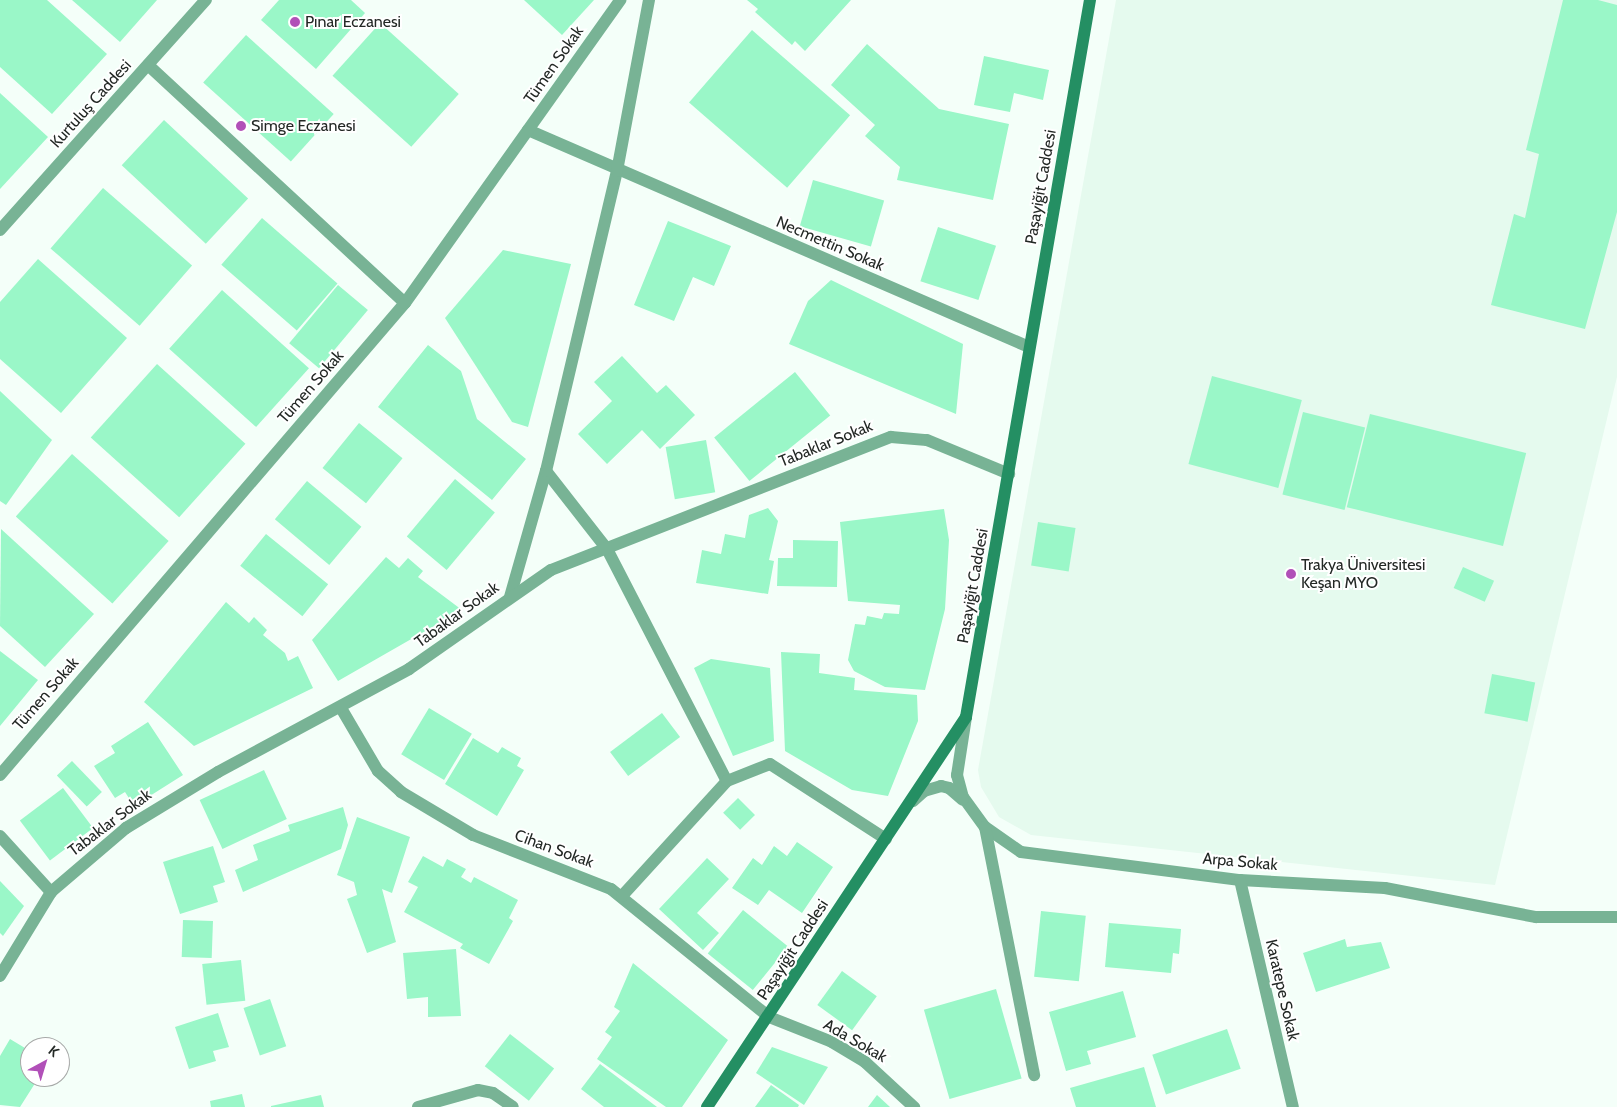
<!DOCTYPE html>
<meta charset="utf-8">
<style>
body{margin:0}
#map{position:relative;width:1617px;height:1107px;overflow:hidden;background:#f4fff9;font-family:Cabin,sans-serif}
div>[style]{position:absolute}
.built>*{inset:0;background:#e5faee}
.building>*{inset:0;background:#9af7c8;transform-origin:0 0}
.street>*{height:12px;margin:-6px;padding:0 6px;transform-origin:6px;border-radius:6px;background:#78b395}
.secondary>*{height:12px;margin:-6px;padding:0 6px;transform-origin:6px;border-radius:6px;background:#248f63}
.dots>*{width:14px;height:14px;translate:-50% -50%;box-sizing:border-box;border:2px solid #fff;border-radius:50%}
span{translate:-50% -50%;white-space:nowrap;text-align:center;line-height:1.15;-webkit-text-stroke:4px #fff;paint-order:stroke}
.poi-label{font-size:16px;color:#232825}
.left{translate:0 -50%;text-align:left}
.street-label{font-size:16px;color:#232825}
.north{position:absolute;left:20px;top:1037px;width:50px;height:50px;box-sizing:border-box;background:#fff;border:1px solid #a7a9a8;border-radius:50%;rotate:39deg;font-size:14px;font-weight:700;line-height:20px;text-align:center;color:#232825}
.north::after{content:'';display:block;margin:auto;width:18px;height:22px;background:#b150b8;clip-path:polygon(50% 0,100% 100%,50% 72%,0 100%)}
</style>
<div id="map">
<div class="built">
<i style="clip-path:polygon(1116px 0,1617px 0,1617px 377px,1495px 885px,1031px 835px,999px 817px,981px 787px,978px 770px)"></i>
</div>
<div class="building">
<i style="clip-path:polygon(0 0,47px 0,107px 54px,52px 114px,0 67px)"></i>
<i style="clip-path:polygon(72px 0,157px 0,120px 42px)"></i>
<i style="clip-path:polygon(279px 0,351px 0,365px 13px,316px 69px,261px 20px)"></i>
<i style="clip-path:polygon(524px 0,594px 0,562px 35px)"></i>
<i style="clip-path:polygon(747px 0,851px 0,805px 51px,795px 41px,792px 45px,755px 12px,758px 9px)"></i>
<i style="clip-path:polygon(1563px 0,1598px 0,1617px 5px,1617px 212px,1585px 329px,1491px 305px,1514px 214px,1525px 218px,1539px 154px,1526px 150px)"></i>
<i style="left:380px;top:23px;width:106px;height:71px;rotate:42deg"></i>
<i style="left:752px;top:30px;width:130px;height:96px;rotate:41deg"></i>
<i style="left:246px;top:35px;width:118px;height:64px;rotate:42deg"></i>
<i style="clip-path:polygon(867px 44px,939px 109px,1009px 124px,993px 200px,897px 180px,900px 167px,865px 136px,875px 125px,831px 85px)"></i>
<i style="clip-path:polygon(984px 56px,1049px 70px,1043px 100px,1014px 93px,1010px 112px,974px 105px)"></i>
<i style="clip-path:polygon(0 93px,48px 137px,0 189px)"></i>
<i style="left:164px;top:120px;width:115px;height:62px;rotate:43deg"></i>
<i style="left:813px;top:180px;width:74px;height:48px;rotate:16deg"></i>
<i style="left:103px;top:188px;width:118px;height:80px;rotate:41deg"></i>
<i style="left:262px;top:218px;width:100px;height:62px;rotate:41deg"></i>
<i style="clip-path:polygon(668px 221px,731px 246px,714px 286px,693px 277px,674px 321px,634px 305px)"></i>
<i style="left:938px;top:227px;width:61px;height:57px;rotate:18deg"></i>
<i style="clip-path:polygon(503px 250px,571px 264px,528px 427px,512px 422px,445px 318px)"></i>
<i style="clip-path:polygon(38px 259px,127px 338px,61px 413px,0 359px,0 302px)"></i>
<i style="clip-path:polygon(831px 280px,963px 344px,956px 414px,789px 344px,808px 301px)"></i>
<i style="left:338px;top:285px;width:39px;height:76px;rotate:40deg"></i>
<i style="left:222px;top:290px;width:117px;height:79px;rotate:42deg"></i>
<i style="clip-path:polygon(428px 345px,461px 371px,477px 419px,526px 459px,492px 500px,378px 407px)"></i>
<i style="clip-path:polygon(622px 356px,657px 393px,666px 385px,695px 415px,660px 449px,642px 430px,607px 464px,578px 434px,612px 401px,594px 382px)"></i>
<i style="left:157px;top:364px;width:119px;height:99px;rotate:42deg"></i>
<i style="left:795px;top:372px;width:56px;height:104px;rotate:51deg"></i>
<i style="left:1212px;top:376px;width:93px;height:91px;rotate:15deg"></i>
<i style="clip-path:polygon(0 391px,52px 440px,6px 505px,0 501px)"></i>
<i style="left:1303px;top:412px;width:64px;height:85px;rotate:14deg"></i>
<i style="left:1370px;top:414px;width:161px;height:96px;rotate:14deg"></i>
<i style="left:359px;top:423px;width:56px;height:58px;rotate:39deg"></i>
<i style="left:706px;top:440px;width:53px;height:41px;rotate:80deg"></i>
<i style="left:72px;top:454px;width:130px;height:84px;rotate:42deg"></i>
<i style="left:455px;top:479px;width:52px;height:75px;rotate:40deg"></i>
<i style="left:307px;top:481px;width:71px;height:50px;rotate:40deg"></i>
<i style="clip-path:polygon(768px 508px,778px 521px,769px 560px,774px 561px,768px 594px,696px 583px,702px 550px,721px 554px,725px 534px,745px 538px,749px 515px)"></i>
<i style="clip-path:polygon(944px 509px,949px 540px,945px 609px,925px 690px,885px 687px,854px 671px,848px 660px,855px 624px,865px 625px,867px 616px,882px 619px,884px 613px,899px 614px,900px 605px,848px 601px,840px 522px)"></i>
<i style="left:1038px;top:522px;width:38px;height:44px;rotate:9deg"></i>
<i style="clip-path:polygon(1px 529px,94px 614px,45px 667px,0 626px)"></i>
<i style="left:266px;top:534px;width:80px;height:41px;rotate:39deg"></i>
<i style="clip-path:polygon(793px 540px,838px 541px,837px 587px,777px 586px,778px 558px,793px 558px)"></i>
<i style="clip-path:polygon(386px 557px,399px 568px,408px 558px,423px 571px,418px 577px,462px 610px,338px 681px,312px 640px)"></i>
<i style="left:1463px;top:567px;width:34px;height:23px;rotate:24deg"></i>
<i style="clip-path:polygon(226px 602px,249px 623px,254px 617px,267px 630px,263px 635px,285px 653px,288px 661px,298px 656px,313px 688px,194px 746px,144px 702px)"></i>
<i style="clip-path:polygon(0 651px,38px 680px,0 726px)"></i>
<i style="clip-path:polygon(781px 652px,820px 654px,819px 673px,855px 678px,854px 690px,917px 695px,918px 721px,888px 796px,852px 790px,785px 751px)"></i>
<i style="clip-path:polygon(711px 659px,770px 668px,774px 741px,733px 756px,694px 668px)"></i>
<i style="left:1492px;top:674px;width:44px;height:40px;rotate:11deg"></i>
<i style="left:429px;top:708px;width:50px;height:54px;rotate:31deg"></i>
<i style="left:662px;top:713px;width:30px;height:65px;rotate:53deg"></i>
<i style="clip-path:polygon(148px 722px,183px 775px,134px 806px,125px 792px,115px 798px,94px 766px,115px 753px,111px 746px)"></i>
<i style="clip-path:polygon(473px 738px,498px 753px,502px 747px,521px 758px,517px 766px,524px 770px,497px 816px,445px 784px)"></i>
<i style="left:72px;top:761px;width:43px;height:21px;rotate:46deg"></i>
<i style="left:264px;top:770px;width:54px;height:71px;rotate:65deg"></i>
<i style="left:63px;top:788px;width:50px;height:54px;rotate:53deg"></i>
<i style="left:738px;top:798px;width:24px;height:21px;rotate:45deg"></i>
<i style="clip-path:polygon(343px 807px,348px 825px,341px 849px,243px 892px,235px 870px,258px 860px,253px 845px,290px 831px,288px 825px)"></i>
<i style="clip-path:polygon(357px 817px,410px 837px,392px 893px,382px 889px,396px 942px,367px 953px,347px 899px,357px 895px,354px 882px,337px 875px)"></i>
<i style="clip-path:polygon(797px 842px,833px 867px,802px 913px,769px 890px,758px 905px,732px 888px,753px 858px,762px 865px,774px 846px,787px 856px)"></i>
<i style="clip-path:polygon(213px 846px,225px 882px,213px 886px,218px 902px,180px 914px,163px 862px)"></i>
<i style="clip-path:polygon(423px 856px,443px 867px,447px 859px,466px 869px,461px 877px,471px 883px,474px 877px,518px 900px,509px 918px,513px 921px,489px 964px,460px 948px,463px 944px,404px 912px,418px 887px,408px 882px)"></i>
<i style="clip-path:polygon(707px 858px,729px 879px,697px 913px,719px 933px,703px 950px,659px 909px)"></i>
<i style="clip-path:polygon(0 881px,24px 906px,3px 936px,0 933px)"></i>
<i style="left:743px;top:910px;width:58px;height:56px;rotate:39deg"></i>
<i style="left:1041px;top:911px;width:45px;height:66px;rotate:6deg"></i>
<i style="left:183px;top:920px;width:30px;height:37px;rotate:2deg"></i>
<i style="clip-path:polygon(1109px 923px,1181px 929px,1179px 954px,1173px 953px,1171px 973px,1105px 967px)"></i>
<i style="clip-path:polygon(1345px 939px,1347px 947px,1381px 942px,1390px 968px,1316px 992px,1303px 953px)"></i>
<i style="clip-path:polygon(456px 949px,461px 1016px,428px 1017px,428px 997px,407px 999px,403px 953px)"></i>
<i style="left:241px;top:960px;width:41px;height:39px;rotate:84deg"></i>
<i style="clip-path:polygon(633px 963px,728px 1040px,682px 1107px,666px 1107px,597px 1059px,612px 1037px,605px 1032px,620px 1011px,614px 1007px)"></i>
<i style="left:842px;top:971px;width:43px;height:42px;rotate:36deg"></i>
<i style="left:996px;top:989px;width:93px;height:75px;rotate:74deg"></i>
<i style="clip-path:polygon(1123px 991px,1136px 1037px,1087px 1051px,1091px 1064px,1066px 1071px,1049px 1012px)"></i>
<i style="left:270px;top:999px;width:50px;height:28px;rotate:71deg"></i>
<i style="clip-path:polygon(218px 1013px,229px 1047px,213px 1051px,216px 1061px,189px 1069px,175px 1027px)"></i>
<i style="left:1227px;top:1029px;width:42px;height:79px;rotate:71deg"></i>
<i style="left:510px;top:1034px;width:56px;height:41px;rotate:38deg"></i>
<i style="clip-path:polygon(10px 1039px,30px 1051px,30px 1077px,39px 1077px,20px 1107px,0 1105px,0 1056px)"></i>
<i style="clip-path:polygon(772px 1047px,828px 1067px,804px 1105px,756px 1073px)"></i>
<i style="clip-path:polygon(600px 1064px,657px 1107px,604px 1107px,581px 1089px)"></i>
<i style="clip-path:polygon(1144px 1067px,1156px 1107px,1076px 1107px,1070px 1088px)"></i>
<i style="clip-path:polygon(771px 1085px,799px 1105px,798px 1107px,755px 1107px)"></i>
<i style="clip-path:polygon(242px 1094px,245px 1107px,211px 1107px,210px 1101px)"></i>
<i style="clip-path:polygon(321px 1095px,324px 1107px,271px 1107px,271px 1106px)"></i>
<i style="clip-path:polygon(877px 1095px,890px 1107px,868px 1107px)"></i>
</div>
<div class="street">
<i style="left:148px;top:65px;width:350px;rotate:42.8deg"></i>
<i style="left:528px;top:130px;width:546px;rotate:23.42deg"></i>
<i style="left:0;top:230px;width:309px;rotate:-48.2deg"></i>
<i style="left:546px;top:471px;width:99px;rotate:52deg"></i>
<i style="left:607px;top:549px;width:261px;rotate:62.7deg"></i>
<i style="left:510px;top:597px;width:131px;rotate:-74.1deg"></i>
<i style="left:546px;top:471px;width:308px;rotate:-76.7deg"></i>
<i style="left:617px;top:171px;width:174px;rotate:-79.4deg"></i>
<i style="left:341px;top:708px;width:73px;rotate:59.6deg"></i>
<i style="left:378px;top:771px;width:31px;rotate:42deg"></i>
<i style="left:401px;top:792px;width:84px;rotate:30.8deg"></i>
<i style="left:473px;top:835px;width:148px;rotate:21.4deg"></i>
<i style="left:611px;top:889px;width:203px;rotate:39deg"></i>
<i style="left:769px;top:1017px;width:68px;rotate:21.6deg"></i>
<i style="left:832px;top:1042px;width:39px;rotate:31deg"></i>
<i style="left:865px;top:1062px;width:67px;rotate:42.6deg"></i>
<i style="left:966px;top:717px;width:59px;rotate:98.8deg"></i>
<i style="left:957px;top:775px;width:23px;rotate:75deg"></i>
<i style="left:963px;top:797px;width:37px;rotate:54deg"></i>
<i style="left:985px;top:827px;width:44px;rotate:34.8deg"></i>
<i style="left:1021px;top:852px;width:221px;rotate:7.3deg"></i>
<i style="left:1240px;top:880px;width:145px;rotate:3.2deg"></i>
<i style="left:1385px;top:888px;width:154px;rotate:10.9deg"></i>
<i style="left:1536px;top:917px;width:81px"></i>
<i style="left:0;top:775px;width:622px;rotate:-49.37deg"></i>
<i style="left:405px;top:303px;width:372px;rotate:-54.6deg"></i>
<i style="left:913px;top:801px;width:15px;rotate:-42deg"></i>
<i style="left:924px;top:791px;width:18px;rotate:-16deg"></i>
<i style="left:941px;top:786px;width:8px;rotate:14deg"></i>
<i style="left:949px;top:788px;width:18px;rotate:41deg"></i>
<i style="left:985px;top:827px;width:253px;rotate:78.8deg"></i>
<i style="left:0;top:836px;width:76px;rotate:47.7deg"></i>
<i style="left:1240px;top:880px;width:233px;rotate:76.9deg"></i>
<i style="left:622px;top:896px;width:156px;rotate:-47.6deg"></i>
<i style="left:727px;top:781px;width:46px;rotate:-21.6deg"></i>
<i style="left:770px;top:764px;width:138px;rotate:32.9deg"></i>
<i style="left:0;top:976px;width:98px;rotate:-58.7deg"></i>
<i style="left:51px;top:892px;width:99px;rotate:-40.5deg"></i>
<i style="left:126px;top:828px;width:108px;rotate:-31.3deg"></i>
<i style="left:218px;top:772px;width:217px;rotate:-28.3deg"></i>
<i style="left:409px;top:669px;width:173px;rotate:-34.9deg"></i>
<i style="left:551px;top:570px;width:365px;rotate:-21.4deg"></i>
<i style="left:891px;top:437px;width:36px;rotate:5deg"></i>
<i style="left:927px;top:440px;width:89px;rotate:22.5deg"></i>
<i style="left:418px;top:1107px;width:62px;rotate:-15.8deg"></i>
<i style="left:478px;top:1090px;width:15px;rotate:11deg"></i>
<i style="left:493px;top:1093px;width:24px;rotate:35deg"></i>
</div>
<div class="secondary">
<i style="left:707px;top:1107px;width:468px;rotate:-56.4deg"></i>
<i style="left:966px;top:717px;width:728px;rotate:-80.19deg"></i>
</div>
<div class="dots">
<i style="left:295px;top:22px;background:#b150b8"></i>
<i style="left:241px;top:126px;background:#b150b8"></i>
<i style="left:1291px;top:574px;background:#b150b8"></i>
</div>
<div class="poi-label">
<span class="left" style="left:305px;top:22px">Pınar Eczanesi</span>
<span class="left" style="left:251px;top:126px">Simge Eczanesi</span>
<span class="left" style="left:1301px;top:574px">Trakya Üniversitesi<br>Keşan MYO</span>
</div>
<div class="street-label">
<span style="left:554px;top:65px;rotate:-55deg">Tümen Sokak</span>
<span style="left:91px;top:104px;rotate:-48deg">Kurtuluş Caddesi</span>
<span style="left:1041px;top:187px;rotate:-80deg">Paşayiğit Caddesi</span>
<span style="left:830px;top:244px;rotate:23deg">Necmettin Sokak</span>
<span style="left:311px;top:387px;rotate:-49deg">Tümen Sokak</span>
<span style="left:826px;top:444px;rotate:-22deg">Tabaklar Sokak</span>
<span style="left:973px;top:586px;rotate:-80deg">Paşayiğit Caddesi</span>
<span style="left:457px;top:615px;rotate:-36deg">Tabaklar Sokak</span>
<span style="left:46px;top:694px;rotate:-49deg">Tümen Sokak</span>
<span style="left:110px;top:823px;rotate:-37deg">Tabaklar Sokak</span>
<span style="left:554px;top:849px;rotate:20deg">Cihan Sokak</span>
<span style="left:1240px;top:862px;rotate:5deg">Arpa Sokak</span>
<span style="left:793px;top:950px;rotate:-57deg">Paşayiğit Caddesi</span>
<span style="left:1282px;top:990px;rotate:77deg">Karatepe Sokak</span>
<span style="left:855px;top:1041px;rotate:30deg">Ada Sokak</span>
</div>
<div class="north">K</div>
</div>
